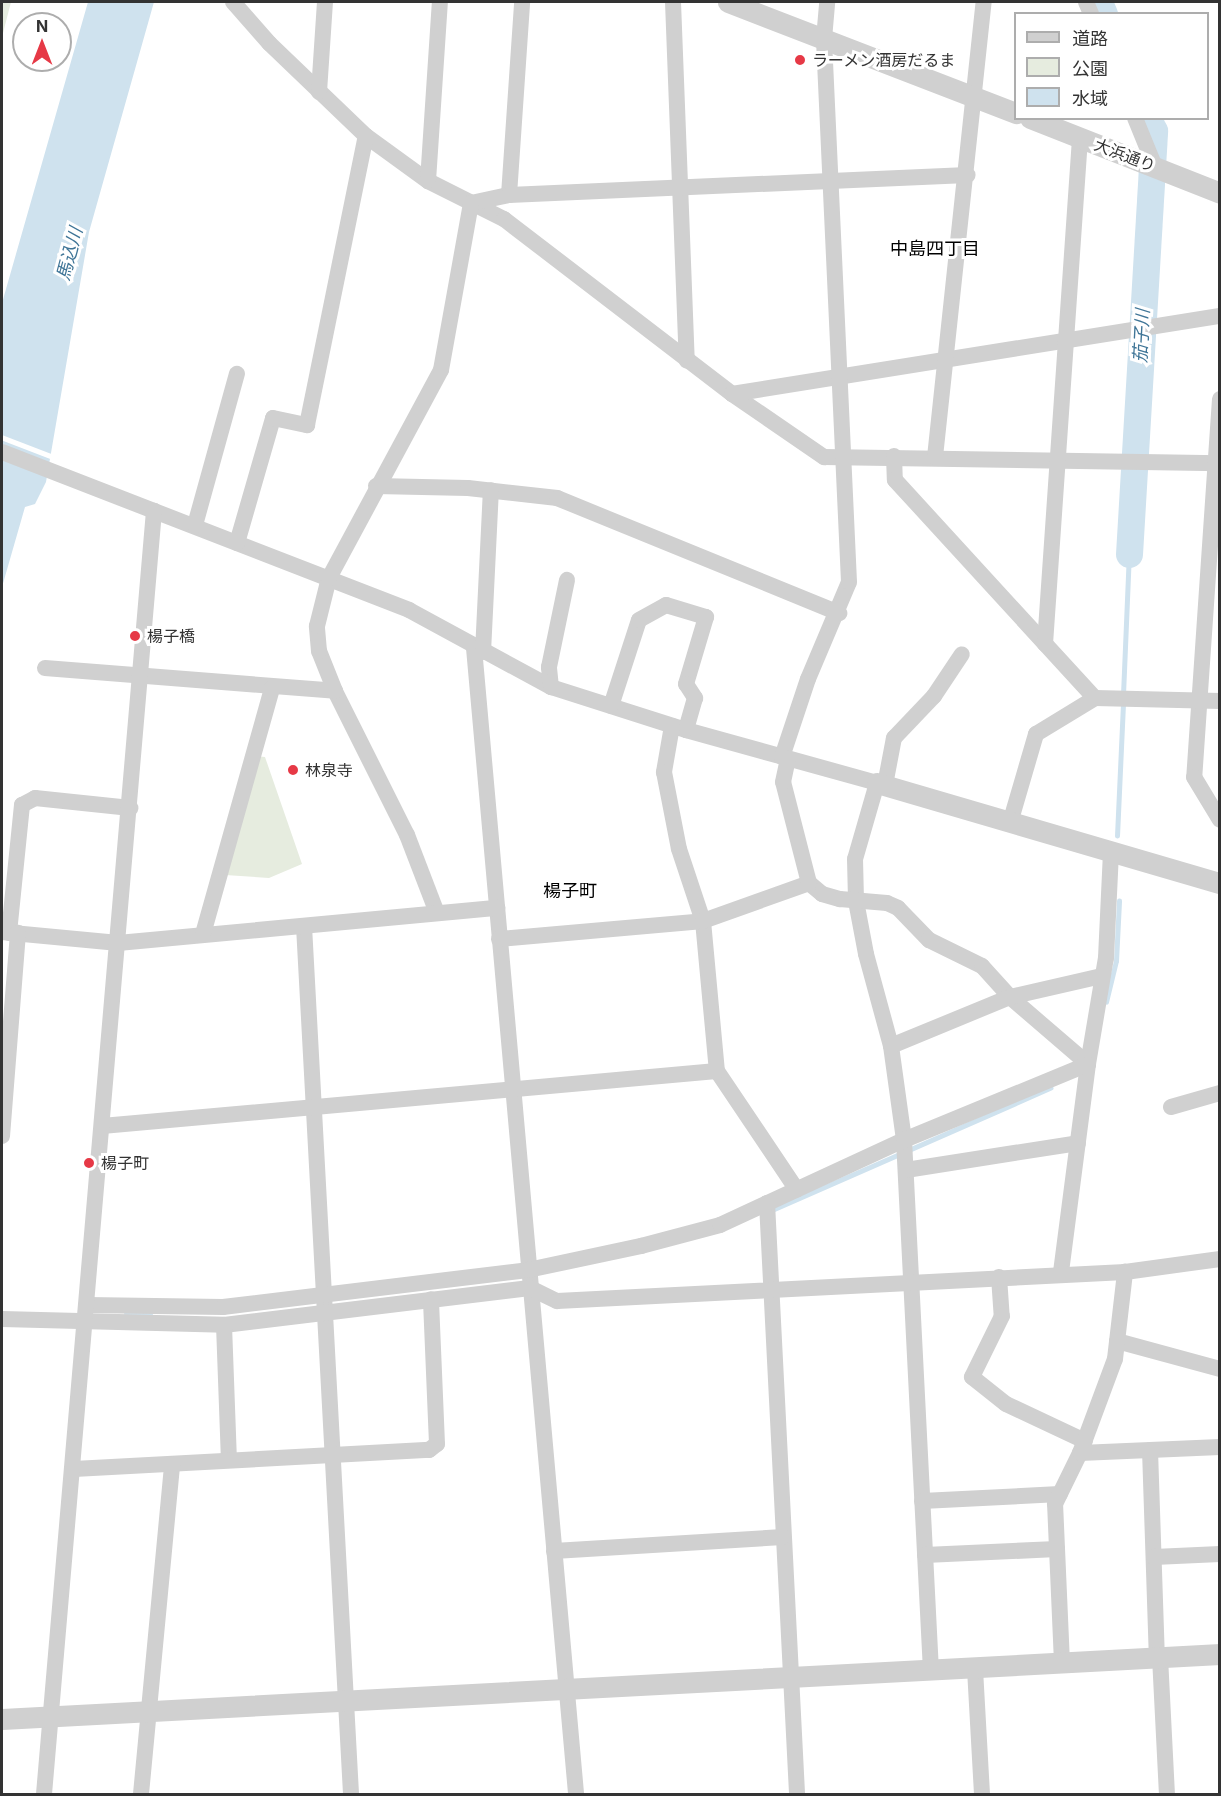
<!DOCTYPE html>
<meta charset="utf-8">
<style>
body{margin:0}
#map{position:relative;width:1221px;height:1796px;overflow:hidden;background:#fff;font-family:Inter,"Noto Sans JP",sans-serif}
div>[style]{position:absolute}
.green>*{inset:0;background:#e6ecdf}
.water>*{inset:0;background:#cfe2ee}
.pier>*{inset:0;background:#fff;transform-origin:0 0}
.stream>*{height:4.5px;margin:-2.25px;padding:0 2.25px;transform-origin:2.25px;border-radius:2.25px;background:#cfe2ee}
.river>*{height:27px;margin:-13.5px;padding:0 13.5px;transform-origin:13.5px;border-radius:13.5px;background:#cfe2ee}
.minor>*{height:16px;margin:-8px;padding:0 8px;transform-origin:8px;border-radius:8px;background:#d0d0d0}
.tertiary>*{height:21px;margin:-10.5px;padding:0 10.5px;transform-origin:10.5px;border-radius:10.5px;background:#d0d0d0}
.dots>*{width:16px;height:16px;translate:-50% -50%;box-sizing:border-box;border:3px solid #fff;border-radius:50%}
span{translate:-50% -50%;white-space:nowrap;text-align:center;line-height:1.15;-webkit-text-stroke:6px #fff;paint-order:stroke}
.poi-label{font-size:16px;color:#333}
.left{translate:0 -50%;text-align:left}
.street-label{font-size:16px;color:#333}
.neighbourhood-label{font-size:18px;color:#000}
.water-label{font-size:18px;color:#3f7597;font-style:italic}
.frame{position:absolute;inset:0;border:3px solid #333;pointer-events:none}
.legend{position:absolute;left:1014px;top:12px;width:195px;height:108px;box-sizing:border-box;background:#fff;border:2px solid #adadad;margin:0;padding:8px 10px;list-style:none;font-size:18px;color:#333}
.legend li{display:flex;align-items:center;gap:12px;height:30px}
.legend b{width:30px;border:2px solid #adadad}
.north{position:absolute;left:12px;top:12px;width:60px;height:60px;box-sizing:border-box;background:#fff;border:2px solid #adadad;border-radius:50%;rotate:0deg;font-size:16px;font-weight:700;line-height:24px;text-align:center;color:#333}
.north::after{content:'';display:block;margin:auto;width:21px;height:27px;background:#e63946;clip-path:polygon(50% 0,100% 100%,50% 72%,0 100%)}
</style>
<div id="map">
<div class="green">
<i style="clip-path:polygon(2px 2px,11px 2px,2px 37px)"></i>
<i style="clip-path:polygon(255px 756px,265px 757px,302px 864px,269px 878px,225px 875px)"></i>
</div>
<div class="water">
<i style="clip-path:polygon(88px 2px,154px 2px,89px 232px,46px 482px,35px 504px,25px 507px,2px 587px,2px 303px)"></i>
</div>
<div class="pier">
<i style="left:2px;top:435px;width:55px;height:5px;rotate:21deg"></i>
</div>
<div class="stream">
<i style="left:1123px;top:695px;width:141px;rotate:-87.6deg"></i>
<i style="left:1117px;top:836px;width:133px;rotate:-87.4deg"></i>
<i style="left:1106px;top:1002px;width:42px;rotate:-76.3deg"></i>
<i style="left:1116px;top:961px;width:60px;rotate:-87.1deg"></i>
<i style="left:772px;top:1210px;width:304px;rotate:-23.7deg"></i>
<i style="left:126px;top:1314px;width:25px"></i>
</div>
<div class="river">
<i style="left:1099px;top:2px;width:13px;rotate:67deg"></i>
<i style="left:1129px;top:554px;width:424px;rotate:-86.6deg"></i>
<i style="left:1154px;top:131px;width:14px;rotate:-115deg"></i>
</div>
<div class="minor">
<i style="left:233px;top:2px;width:55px;rotate:48.7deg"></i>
<i style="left:269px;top:43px;width:134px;rotate:43.8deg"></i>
<i style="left:366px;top:136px;width:77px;rotate:36deg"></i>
<i style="left:428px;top:181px;width:85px;rotate:26.6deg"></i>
<i style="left:504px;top:219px;width:287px;rotate:37.5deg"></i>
<i style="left:732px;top:394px;width:112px;rotate:34.4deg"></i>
<i style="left:824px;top:457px;width:396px;rotate:0.9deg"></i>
<i style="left:673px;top:2px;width:359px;rotate:87.8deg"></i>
<i style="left:1086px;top:2px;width:13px;rotate:67deg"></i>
<i style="left:319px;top:92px;width:90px;rotate:-86.2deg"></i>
<i style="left:1135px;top:118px;width:53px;rotate:67.8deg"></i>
<i style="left:428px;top:181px;width:179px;rotate:-86.2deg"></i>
<i style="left:509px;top:195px;width:193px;rotate:-86.1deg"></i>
<i style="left:471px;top:203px;width:39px;rotate:-12deg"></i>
<i style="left:509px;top:195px;width:459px;rotate:-2.5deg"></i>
<i style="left:732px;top:394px;width:494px;rotate:-9.1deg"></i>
<i style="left:1220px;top:399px;width:379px;rotate:93.9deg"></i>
<i style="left:1194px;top:777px;width:50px;rotate:58.8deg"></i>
<i style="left:2px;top:452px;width:437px;rotate:21.2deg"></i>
<i style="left:409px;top:610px;width:162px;rotate:28.5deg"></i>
<i style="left:551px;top:687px;width:142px;rotate:17.7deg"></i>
<i style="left:686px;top:730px;width:198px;rotate:15.5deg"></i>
<i style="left:877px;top:783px;width:79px;rotate:106.1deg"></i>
<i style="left:855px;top:859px;width:42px;rotate:88.6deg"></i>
<i style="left:856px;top:901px;width:54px;rotate:79.3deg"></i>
<i style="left:866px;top:954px;width:95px;rotate:74.8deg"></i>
<i style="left:891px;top:1046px;width:95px;rotate:82.1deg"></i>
<i style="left:904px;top:1140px;width:532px;rotate:87.09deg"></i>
<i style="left:894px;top:456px;width:24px;rotate:88deg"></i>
<i style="left:895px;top:480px;width:296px;rotate:47.5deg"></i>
<i style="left:1095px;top:698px;width:125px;rotate:1.4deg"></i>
<i style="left:935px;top:457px;width:458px;rotate:-83.9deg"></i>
<i style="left:376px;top:486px;width:92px;rotate:1.2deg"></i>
<i style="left:468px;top:488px;width:90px;rotate:6.4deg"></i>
<i style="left:557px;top:498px;width:305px;rotate:22.2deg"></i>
<i style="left:195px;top:525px;width:157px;rotate:-74.5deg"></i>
<i style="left:237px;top:543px;width:130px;rotate:-73.9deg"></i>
<i style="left:273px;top:418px;width:35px;rotate:12deg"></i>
<i style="left:307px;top:425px;width:295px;rotate:-78.5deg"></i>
<i style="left:1045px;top:644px;width:507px;rotate:-86.04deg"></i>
<i style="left:474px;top:648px;width:1151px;rotate:84.91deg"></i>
<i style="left:483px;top:652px;width:162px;rotate:-87.2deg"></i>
<i style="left:45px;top:668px;width:291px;rotate:4.5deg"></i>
<i style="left:551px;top:687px;width:20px;rotate:-96deg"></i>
<i style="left:549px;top:667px;width:89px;rotate:-78.3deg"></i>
<i style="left:611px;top:706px;width:90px;rotate:-72deg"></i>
<i style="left:639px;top:620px;width:31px;rotate:-29deg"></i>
<i style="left:666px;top:605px;width:42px;rotate:16.7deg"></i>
<i style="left:706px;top:617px;width:70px;rotate:106.6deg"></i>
<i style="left:686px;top:684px;width:17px;rotate:57deg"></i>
<i style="left:695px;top:698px;width:33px;rotate:106deg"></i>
<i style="left:672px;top:726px;width:47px;rotate:99.9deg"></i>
<i style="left:664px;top:772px;width:78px;rotate:79deg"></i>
<i style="left:679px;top:849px;width:76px;rotate:71.6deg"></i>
<i style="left:703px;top:921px;width:151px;rotate:84.7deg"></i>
<i style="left:717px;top:1071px;width:143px;rotate:56.1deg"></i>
<i style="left:782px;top:757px;width:82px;rotate:-71.6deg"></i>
<i style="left:808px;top:679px;width:105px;rotate:-67.1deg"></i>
<i style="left:849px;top:582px;width:544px;rotate:-92.64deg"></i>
<i style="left:824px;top:39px;width:37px;rotate:-85deg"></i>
<i style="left:885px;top:785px;width:48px;rotate:-79.2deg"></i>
<i style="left:894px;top:738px;width:58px;rotate:-46.4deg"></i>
<i style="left:934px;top:696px;width:50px;rotate:-56.3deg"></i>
<i style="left:1010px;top:823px;width:93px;rotate:-73.7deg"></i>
<i style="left:1036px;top:734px;width:69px;rotate:-31.4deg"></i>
<i style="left:809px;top:883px;width:17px;rotate:40deg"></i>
<i style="left:822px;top:894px;width:19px;rotate:16deg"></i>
<i style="left:840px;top:899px;width:47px;rotate:4.9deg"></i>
<i style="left:887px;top:903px;width:12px;rotate:24deg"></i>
<i style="left:898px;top:908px;width:45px;rotate:45.9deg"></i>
<i style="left:929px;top:940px;width:59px;rotate:26.1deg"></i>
<i style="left:982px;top:966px;width:42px;rotate:47.9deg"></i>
<i style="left:1010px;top:997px;width:103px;rotate:40.7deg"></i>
<i style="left:437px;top:913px;width:84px;rotate:-111deg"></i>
<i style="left:407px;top:835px;width:161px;rotate:-116.6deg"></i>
<i style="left:335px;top:691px;width:43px;rotate:-111.8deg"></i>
<i style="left:319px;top:651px;width:25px;rotate:-95deg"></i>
<i style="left:317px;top:626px;width:49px;rotate:-76deg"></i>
<i style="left:329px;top:578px;width:236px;rotate:-61.7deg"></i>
<i style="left:441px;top:370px;width:170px;rotate:-79.8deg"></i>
<i style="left:304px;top:926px;width:869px;rotate:86.9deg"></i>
<i style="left:2px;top:932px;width:117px;rotate:5.4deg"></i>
<i style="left:118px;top:943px;width:381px;rotate:-5.3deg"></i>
<i style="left:9px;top:933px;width:129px;rotate:-84.2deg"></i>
<i style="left:22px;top:805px;width:15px;rotate:-28deg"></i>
<i style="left:35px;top:798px;width:96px;rotate:6deg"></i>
<i style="left:203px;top:934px;width:255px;rotate:-74.3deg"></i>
<i style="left:499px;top:939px;width:205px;rotate:-5deg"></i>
<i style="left:703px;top:921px;width:113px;rotate:-19.7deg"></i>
<i style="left:809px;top:883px;width:104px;rotate:-104.4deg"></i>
<i style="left:783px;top:782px;width:24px;rotate:-78deg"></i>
<i style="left:891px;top:1046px;width:129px;rotate:-22.4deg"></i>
<i style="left:1010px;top:997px;width:94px;rotate:-12.9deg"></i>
<i style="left:1171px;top:1107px;width:51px;rotate:-15.9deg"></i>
<i style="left:102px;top:1126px;width:617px;rotate:-5.11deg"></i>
<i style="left:2px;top:1136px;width:204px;rotate:-85.5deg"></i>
<i style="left:906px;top:1170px;width:174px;rotate:-8.9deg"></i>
<i style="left:767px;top:1203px;width:592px;rotate:87.09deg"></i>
<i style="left:1061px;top:1272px;width:210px;rotate:-82.6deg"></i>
<i style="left:1088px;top:1064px;width:108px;rotate:-80.4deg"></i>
<i style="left:1106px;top:958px;width:105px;rotate:-87.3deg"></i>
<i style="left:999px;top:1277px;width:39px;rotate:86deg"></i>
<i style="left:1002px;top:1316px;width:68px;rotate:116.2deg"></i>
<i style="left:972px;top:1377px;width:43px;rotate:38.5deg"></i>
<i style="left:1006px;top:1404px;width:87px;rotate:25.1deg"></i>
<i style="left:87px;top:1305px;width:136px;rotate:0.8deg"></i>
<i style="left:223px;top:1307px;width:307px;rotate:-6.9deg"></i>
<i style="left:528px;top:1270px;width:116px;rotate:-12deg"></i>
<i style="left:641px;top:1246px;width:82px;rotate:-14.9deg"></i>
<i style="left:720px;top:1225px;width:203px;rotate:-24.8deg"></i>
<i style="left:904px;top:1140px;width:199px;rotate:-22.4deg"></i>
<i style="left:2px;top:1319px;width:222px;rotate:1.5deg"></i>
<i style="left:224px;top:1325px;width:308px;rotate:-6.9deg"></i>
<i style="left:530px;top:1288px;width:30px;rotate:26deg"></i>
<i style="left:557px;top:1301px;width:569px;rotate:-2.92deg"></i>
<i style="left:1125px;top:1272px;width:96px;rotate:-7.8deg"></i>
<i style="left:224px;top:1325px;width:135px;rotate:87.9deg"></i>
<i style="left:1117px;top:1341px;width:107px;rotate:15.2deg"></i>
<i style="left:1150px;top:1450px;width:207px;rotate:88.1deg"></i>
<i style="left:1080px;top:1453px;width:140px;rotate:-2.5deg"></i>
<i style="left:74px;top:1469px;width:356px;rotate:-3.1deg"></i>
<i style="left:429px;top:1450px;width:10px;rotate:-37deg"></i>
<i style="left:437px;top:1444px;width:145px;rotate:-92.4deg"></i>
<i style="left:922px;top:1501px;width:138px;rotate:-2.9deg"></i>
<i style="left:554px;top:1551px;width:229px;rotate:-3.5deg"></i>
<i style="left:925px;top:1555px;width:132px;rotate:-2.6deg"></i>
<i style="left:1154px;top:1557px;width:66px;rotate:-2.6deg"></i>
<i style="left:1160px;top:1657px;width:137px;rotate:87.1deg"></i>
<i style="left:1062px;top:1663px;width:159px;rotate:-92.5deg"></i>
<i style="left:1055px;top:1504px;width:57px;rotate:-63.9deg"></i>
<i style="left:1080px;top:1453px;width:100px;rotate:-69.6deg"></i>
<i style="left:1115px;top:1359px;width:88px;rotate:-83.4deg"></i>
<i style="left:975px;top:1669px;width:125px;rotate:86.8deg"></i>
<i style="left:44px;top:1794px;width:1288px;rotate:-85.1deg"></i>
<i style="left:141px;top:1794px;width:331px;rotate:-84.6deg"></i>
</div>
<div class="tertiary">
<i style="left:728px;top:2px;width:309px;rotate:21.1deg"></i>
<i style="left:1030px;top:118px;width:204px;rotate:21.5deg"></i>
<i style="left:877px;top:783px;width:357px;rotate:16.3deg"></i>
<i style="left:2px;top:1719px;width:1220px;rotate:-3.05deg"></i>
</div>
<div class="dots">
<i style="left:800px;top:60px;background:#e63946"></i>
<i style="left:135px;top:636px;background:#e63946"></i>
<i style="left:293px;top:770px;background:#e63946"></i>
<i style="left:89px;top:1163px;background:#e63946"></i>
</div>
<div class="poi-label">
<span class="left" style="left:812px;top:60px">ラーメン酒房だるま</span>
<span class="left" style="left:147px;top:636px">楊子橋</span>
<span class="left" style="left:305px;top:770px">林泉寺</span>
<span class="left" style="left:101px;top:1163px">楊子町</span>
</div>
<div class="street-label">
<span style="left:1125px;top:155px;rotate:21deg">大浜通り</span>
</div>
<div class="neighbourhood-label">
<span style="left:935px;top:249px">中島四丁目</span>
<span style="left:570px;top:891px">楊子町</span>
</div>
<div class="water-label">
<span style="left:70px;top:254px;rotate:-75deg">馬込川</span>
<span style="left:1142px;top:336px;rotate:-87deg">茄子川</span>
</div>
<div class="frame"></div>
<ul class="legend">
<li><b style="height:8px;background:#d0d0d0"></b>道路</li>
<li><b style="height:16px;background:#e6ecdf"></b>公園</li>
<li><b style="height:16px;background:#cfe2ee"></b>水域</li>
</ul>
<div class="north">N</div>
</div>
